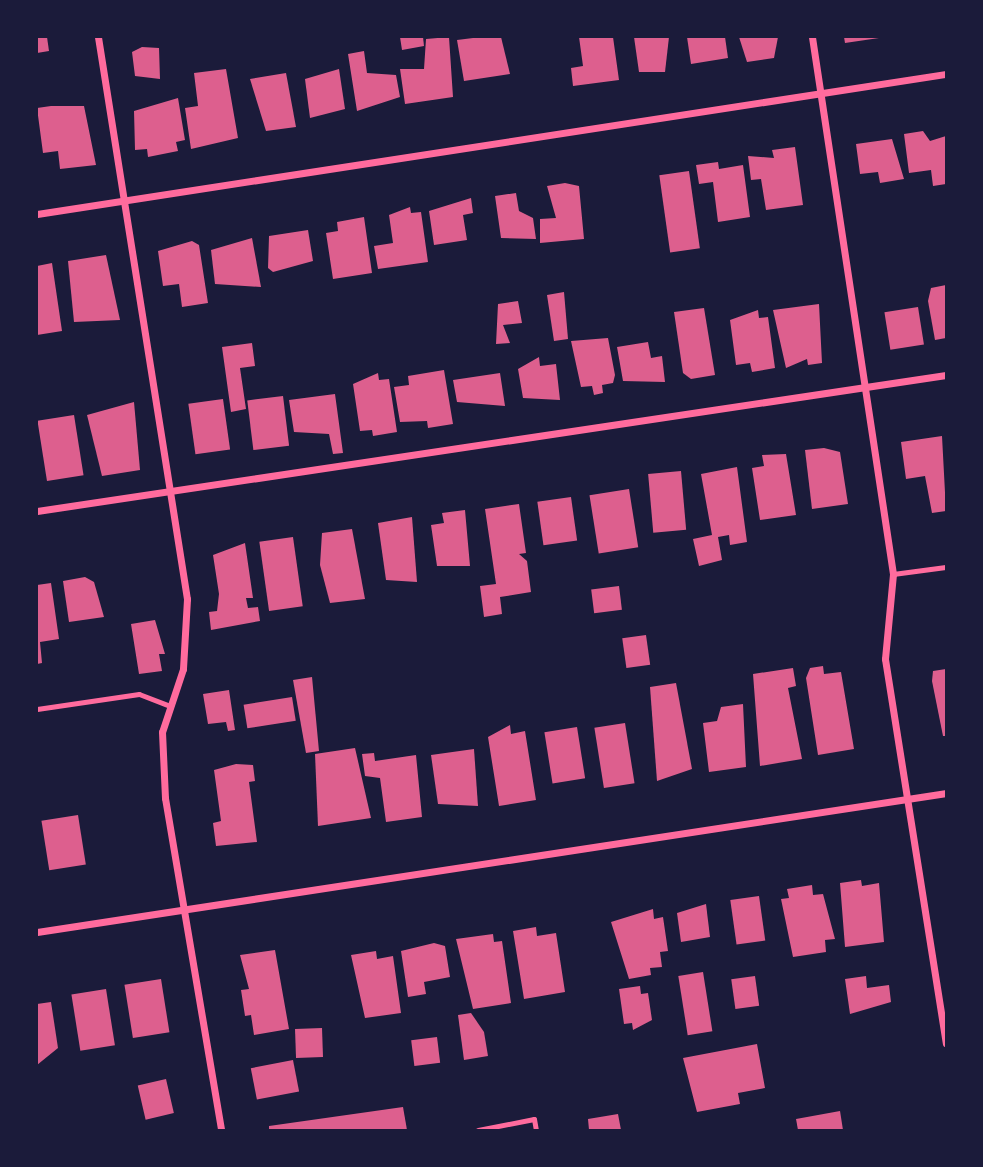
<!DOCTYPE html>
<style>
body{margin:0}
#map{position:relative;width:983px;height:1167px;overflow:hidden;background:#1b1b3a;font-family:"Fira Sans",sans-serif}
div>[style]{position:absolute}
.building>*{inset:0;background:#dd5f8e;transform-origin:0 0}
.service>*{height:5px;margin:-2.5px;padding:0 2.5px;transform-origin:2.5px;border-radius:2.5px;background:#ff6b9d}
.minor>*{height:7px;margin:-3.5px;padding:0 3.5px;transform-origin:3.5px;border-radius:3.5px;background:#ff6b9d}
span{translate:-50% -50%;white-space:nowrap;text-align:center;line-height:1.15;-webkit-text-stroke:5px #1b1b3a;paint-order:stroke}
.frame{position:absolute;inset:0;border:38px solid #1b1b3a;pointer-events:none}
</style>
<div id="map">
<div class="building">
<i style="clip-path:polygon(37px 37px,47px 37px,49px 51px,37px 53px)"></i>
<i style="clip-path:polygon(400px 37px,423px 37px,424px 46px,402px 50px)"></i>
<i style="clip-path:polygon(449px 37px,453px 97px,405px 104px,400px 69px,424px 69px,426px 39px)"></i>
<i style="clip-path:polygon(481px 37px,501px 37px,510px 74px,464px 81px,457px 40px)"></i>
<i style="clip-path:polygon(579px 37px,613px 37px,619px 80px,573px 86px,571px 68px,583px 66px)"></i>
<i style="clip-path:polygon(634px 37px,669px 37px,665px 72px,639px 72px)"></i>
<i style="clip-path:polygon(687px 37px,725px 37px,728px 58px,691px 64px)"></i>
<i style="clip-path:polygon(739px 37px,778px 37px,774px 58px,747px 62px)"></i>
<i style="clip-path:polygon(844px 37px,879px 37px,879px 38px,845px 43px)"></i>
<i style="clip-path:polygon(142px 47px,159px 48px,160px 79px,135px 76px,132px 52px)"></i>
<i style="clip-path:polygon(364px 51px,367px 73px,396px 75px,400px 97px,357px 111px,348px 54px)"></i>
<i style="clip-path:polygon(226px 69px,238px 138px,191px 149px,185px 108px,198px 106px,194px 73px)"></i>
<i style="clip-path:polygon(339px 69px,345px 109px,310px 118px,305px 79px)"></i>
<i style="clip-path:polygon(286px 73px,296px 127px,266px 131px,250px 79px)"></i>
<i style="clip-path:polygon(178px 98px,185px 140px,176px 142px,178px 151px,148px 157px,147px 149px,135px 150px,134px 111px)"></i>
<i style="clip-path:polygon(51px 106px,84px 106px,96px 165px,60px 169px,58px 151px,43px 153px,37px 108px)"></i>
<i style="clip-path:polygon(923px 131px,930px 141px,946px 136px,946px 184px,933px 186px,931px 170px,909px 173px,904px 134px)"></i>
<i style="clip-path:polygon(892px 139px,904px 179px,880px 183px,878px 172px,860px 174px,856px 144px)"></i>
<i style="clip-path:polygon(795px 147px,803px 205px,766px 210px,761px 179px,751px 180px,748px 156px,774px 158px,772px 150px)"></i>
<i style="clip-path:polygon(718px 162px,719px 169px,743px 165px,750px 217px,718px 222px,713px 182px,699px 184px,696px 165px)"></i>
<i style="left:689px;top:171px;width:78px;height:30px;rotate:82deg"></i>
<i style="clip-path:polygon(565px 183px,579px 186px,584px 239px,540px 243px,540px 219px,556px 218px,547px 186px)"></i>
<i style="clip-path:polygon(516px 193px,519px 211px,533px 218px,536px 239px,501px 238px,495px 196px)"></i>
<i style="clip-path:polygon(471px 198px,473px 213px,463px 215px,467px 240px,434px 245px,429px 211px)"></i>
<i style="clip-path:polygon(410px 207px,411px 213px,421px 212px,428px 262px,378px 269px,374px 246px,393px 243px,389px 215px)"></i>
<i style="clip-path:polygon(364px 217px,372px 273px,333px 279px,326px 233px,338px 231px,337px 222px)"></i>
<i style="clip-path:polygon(308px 230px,313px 261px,273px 272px,268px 268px,269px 236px)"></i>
<i style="clip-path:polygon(252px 238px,261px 287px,215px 284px,211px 250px)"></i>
<i style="clip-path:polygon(192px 241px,199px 245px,208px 303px,182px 307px,179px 284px,163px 286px,158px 251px)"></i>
<i style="clip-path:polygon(106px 255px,120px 320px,74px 322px,68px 261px)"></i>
<i style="clip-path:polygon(52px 263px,62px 331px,37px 335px,37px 266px)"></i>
<i style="clip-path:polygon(946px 285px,946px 338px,935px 340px,928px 301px,931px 288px)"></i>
<i style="clip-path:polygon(564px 292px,568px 339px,554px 341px,547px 295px)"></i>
<i style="clip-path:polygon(518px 301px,522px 323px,503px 325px,510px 343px,496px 344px,498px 304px)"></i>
<i style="clip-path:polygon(819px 304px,822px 363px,808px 365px,807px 359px,786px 368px,773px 310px)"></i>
<i style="left:918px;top:307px;width:38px;height:34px;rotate:81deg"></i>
<i style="clip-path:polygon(704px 308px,715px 375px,691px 379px,683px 373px,674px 312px)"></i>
<i style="clip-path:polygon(758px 310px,759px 318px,768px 317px,775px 368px,752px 372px,750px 363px,736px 365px,730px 320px)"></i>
<i style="clip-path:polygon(608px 338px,615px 375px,613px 383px,602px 385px,603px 393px,594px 395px,592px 386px,581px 387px,571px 341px)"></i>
<i style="clip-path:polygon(648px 342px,651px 358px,662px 356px,665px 382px,623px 381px,617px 347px)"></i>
<i style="clip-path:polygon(252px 343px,255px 366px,240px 368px,246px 409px,231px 412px,222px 347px)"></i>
<i style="clip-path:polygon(539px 357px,540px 366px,556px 364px,560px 400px,523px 398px,518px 369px)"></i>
<i style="clip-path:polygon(444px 370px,453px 424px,428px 428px,427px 421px,400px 422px,394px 387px,409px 385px,408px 376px)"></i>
<i style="clip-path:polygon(378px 373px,379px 380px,389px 379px,397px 432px,373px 436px,372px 430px,360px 431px,353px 384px)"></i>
<i style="clip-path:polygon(500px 373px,505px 406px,457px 402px,453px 380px)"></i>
<i style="clip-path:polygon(335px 394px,343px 453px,333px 454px,329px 434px,294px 432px,289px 400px)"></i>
<i style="left:283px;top:396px;width:50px;height:36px;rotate:83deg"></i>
<i style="left:223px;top:399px;width:51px;height:35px;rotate:82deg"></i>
<i style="clip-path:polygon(134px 402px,140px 470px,102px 476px,87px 415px)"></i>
<i style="left:74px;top:415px;width:61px;height:37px;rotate:81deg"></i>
<i style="clip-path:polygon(942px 436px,946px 511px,932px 513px,925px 476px,906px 479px,901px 442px)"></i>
<i style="clip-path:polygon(824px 448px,840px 452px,848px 504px,812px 509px,805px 450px)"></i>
<i style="clip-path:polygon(786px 454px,796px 515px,760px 520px,752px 468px,764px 466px,762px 455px)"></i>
<i style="clip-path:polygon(737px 467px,747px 542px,730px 545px,729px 535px,718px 537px,722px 560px,699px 566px,693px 539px,712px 535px,701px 474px)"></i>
<i style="left:681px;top:471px;width:59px;height:33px;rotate:85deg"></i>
<i style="left:629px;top:489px;width:59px;height:40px;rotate:81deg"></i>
<i style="left:571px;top:497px;width:44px;height:34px;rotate:82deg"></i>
<i style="clip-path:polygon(519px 504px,526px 553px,519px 554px,527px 561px,531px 592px,500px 597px,502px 614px,484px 617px,480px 586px,496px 584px,485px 509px)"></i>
<i style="clip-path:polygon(465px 510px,470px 566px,437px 566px,431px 525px,444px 523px,442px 513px)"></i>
<i style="clip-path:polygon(412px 517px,417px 582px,386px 580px,378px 523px)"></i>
<i style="clip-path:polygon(352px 529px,365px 599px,330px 603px,320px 565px,322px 533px)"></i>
<i style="left:293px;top:537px;width:70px;height:34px;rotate:82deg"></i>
<i style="clip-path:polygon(245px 543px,253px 598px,246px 598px,248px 608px,258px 607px,260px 621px,211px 630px,209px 612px,217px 611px,219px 594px,213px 555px)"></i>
<i style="clip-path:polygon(85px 577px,94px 582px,104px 617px,69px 622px,63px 581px)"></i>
<i style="clip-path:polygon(51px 583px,59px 639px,40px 642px,42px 663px,37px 664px,37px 585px)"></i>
<i style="left:619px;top:586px;width:24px;height:28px;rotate:83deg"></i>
<i style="clip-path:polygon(155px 620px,165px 654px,159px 654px,162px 671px,139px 674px,131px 624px)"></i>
<i style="left:646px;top:635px;width:30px;height:24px;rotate:82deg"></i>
<i style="clip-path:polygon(823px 666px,824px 674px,841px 672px,854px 749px,818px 755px,806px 678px,810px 668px)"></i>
<i style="clip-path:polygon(793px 668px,796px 686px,788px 688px,802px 759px,760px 766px,753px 674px)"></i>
<i style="clip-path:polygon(946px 669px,946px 736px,943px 736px,932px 681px,933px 671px)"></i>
<i style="clip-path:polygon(312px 677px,319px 751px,306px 753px,293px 680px)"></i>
<i style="clip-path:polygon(676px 683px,692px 769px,657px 781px,650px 687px)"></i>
<i style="clip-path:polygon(229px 690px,235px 730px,228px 731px,226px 722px,208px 724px,203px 694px)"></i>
<i style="left:292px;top:697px;width:24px;height:49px;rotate:81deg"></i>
<i style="clip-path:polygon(743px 704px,746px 767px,709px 772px,703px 723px,717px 721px,721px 707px)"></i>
<i style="left:625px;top:723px;width:61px;height:31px;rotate:81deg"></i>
<i style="clip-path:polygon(510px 725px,511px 734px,525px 731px,536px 800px,499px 806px,488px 737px)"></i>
<i style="left:577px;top:727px;width:52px;height:33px;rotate:81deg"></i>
<i style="clip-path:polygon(355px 748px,371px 818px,318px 826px,315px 754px)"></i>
<i style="clip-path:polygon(474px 749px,478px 806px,438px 804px,431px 755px)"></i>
<i style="clip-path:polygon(374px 753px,375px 761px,416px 755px,422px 817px,386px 822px,380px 778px,365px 776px,362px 754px)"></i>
<i style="clip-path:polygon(236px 764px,253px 765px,255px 781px,249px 782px,257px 842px,216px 846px,213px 823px,221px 821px,214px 770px)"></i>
<i style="left:78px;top:815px;width:50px;height:37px;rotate:81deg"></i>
<i style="clip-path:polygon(861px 880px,862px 886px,879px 883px,884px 942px,845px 947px,840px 883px)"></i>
<i style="clip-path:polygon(812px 885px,813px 895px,823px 894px,835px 939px,825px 940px,826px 952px,793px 957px,781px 899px,789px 898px,787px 889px)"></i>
<i style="left:759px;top:896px;width:45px;height:29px;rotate:82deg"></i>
<i style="clip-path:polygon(706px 904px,710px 937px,681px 942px,677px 913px)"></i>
<i style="clip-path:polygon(653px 909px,654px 919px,663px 917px,668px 951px,660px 952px,662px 967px,650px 968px,651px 975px,629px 979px,611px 922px)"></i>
<i style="clip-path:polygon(536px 927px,537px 936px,556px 933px,565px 992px,524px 999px,513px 931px)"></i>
<i style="clip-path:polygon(493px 934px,494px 942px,502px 941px,511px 1003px,473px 1009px,456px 939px)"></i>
<i style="clip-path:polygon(434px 943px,445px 946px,450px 977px,424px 982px,426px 994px,408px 997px,401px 951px)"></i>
<i style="clip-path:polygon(275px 950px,289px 1029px,254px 1035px,251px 1015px,245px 1016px,241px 990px,249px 989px,240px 955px)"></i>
<i style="clip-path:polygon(376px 951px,377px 959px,393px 956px,401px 1013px,365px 1018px,351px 955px)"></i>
<i style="left:703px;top:972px;width:60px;height:25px;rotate:81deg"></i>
<i style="left:755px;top:976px;width:30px;height:24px;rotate:82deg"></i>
<i style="clip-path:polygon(866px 976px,867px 988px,889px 985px,891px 1002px,850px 1014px,845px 979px)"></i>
<i style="left:161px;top:979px;width:54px;height:37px;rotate:81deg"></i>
<i style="clip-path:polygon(640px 986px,641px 994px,648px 993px,652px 1020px,633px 1030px,632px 1023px,624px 1024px,619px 989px)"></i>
<i style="left:106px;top:989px;width:57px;height:35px;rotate:81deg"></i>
<i style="clip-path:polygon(51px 1002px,58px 1048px,37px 1065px,37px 1004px)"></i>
<i style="clip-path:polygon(471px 1013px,484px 1032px,488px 1056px,464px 1060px,458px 1015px)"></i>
<i style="left:322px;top:1028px;width:29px;height:27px;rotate:88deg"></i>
<i style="left:437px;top:1037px;width:26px;height:26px;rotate:83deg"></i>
<i style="clip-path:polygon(757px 1044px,765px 1088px,738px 1093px,740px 1104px,697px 1112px,683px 1058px)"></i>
<i style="left:293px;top:1060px;width:32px;height:43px;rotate:79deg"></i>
<i style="left:166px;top:1079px;width:35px;height:29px;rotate:77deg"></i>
<i style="clip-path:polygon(403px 1107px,407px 1130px,269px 1130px,269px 1126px)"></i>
<i style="clip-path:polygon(840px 1111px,843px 1130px,798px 1130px,796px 1119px)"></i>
<i style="clip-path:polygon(618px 1114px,621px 1130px,589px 1130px,588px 1119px)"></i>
</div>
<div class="service">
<i style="left:893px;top:574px;width:53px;rotate:-7.5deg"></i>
<i style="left:37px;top:709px;width:103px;rotate:-8.4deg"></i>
<i style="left:139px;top:694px;width:33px;rotate:21deg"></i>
<i style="left:478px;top:1130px;width:57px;rotate:-11.1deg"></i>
<i style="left:534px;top:1119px;width:11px;rotate:80deg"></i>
</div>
<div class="minor">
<i style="left:98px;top:37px;width:569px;rotate:81deg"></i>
<i style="left:187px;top:599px;width:70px;rotate:93.3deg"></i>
<i style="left:183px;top:669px;width:66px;rotate:108.4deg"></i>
<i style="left:162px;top:732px;width:66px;rotate:87.4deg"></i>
<i style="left:165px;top:798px;width:337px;rotate:80.4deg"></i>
<i style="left:812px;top:37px;width:543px;rotate:81.42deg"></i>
<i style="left:893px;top:574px;width:85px;rotate:95.4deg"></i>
<i style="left:885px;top:659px;width:389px;rotate:81deg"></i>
<i style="left:37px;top:214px;width:920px;rotate:-8.76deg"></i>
<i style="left:37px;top:511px;width:919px;rotate:-8.51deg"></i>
<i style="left:37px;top:932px;width:920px;rotate:-8.69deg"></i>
</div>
<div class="frame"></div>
</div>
